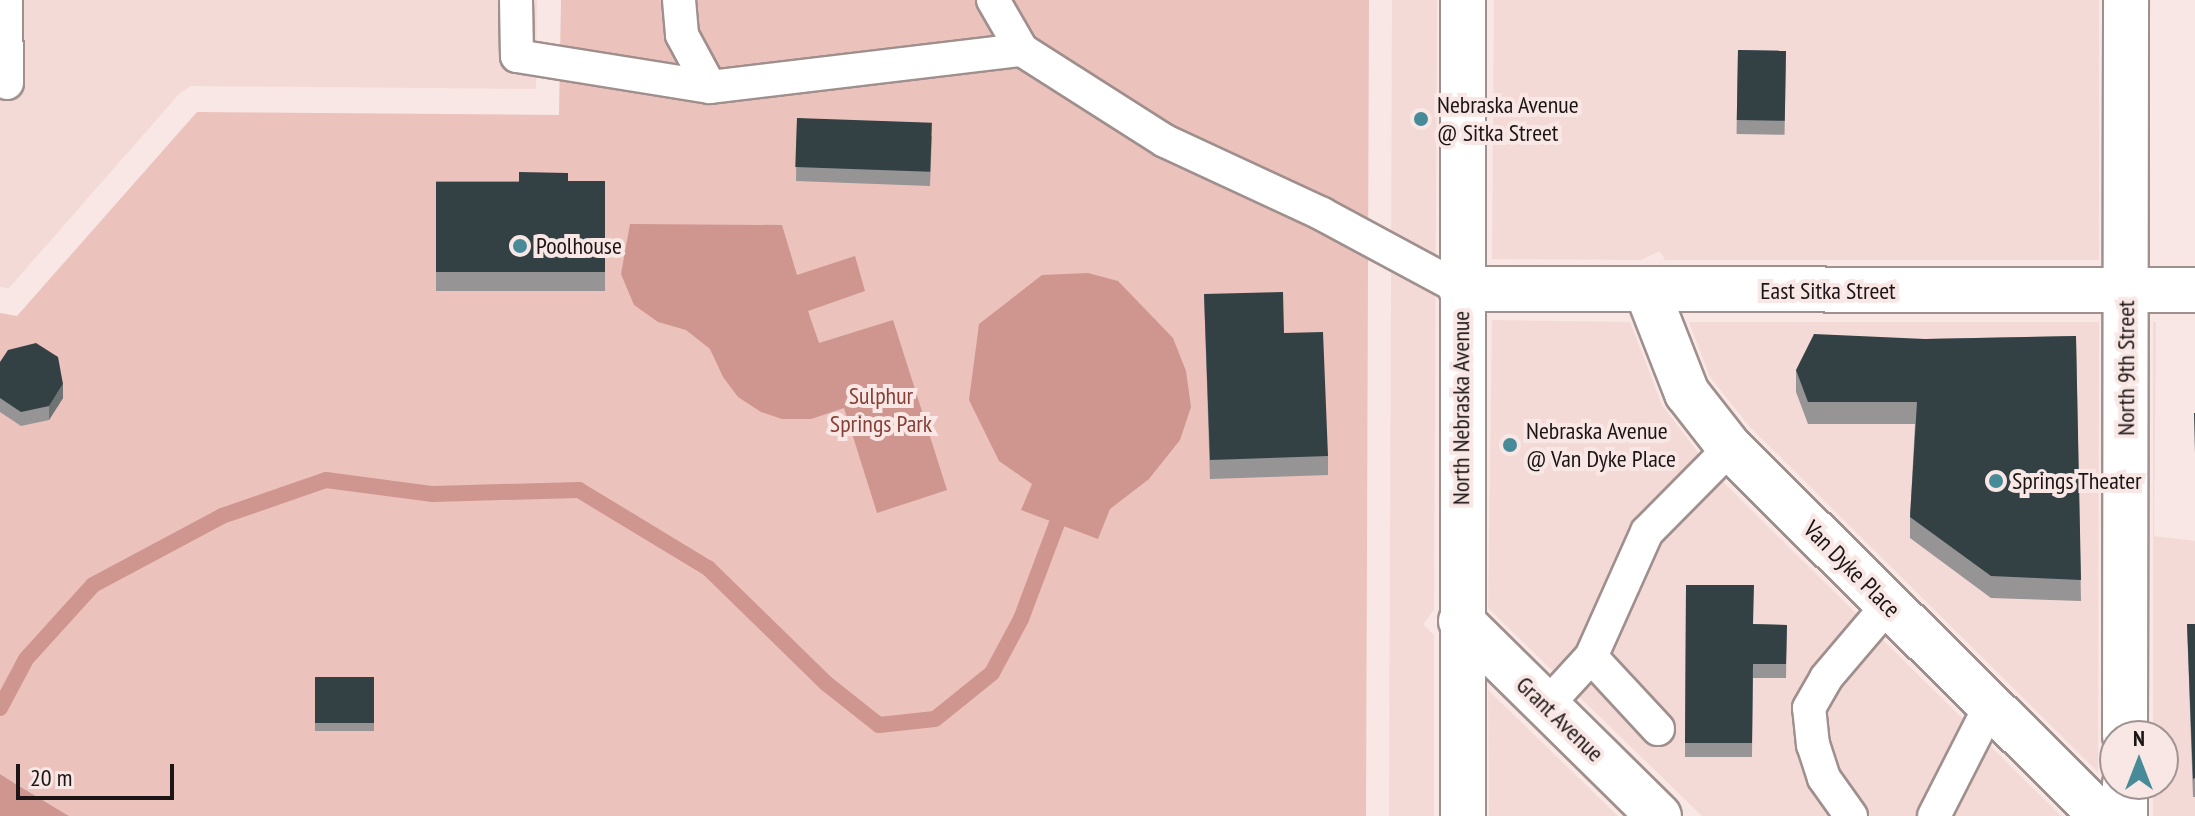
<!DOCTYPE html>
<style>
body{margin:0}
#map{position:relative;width:2195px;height:816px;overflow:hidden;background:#f8e7e4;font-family:"PT Sans Narrow",sans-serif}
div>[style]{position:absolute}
.built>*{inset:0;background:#f4dad6}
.green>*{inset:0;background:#ecc2bc}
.water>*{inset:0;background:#ce968e}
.stream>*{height:16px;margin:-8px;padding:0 8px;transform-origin:8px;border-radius:8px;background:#ce968e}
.roads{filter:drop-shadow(2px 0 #9f8f8d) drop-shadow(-2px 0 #9f8f8d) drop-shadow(0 2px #9f8f8d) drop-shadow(0 -2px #9f8f8d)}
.lane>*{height:32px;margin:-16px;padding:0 16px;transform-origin:16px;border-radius:16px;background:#fff}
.street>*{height:44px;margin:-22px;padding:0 22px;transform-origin:22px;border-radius:22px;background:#fff}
.primary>*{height:44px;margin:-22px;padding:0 22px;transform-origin:22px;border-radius:22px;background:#fff}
.wall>*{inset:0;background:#969494;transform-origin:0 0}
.shaded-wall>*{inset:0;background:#6e7374}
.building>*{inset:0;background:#334144;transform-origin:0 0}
.dots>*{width:22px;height:22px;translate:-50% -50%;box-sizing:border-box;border:4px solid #f8e7e4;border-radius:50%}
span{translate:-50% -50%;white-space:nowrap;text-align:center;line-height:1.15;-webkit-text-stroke:8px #f8e7e4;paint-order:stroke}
.poi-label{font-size:24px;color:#1b1515}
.left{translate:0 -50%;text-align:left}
.street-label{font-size:24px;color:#1b1515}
.park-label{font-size:24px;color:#863f37}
.north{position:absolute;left:2099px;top:720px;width:80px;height:80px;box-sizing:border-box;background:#f8e7e4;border:2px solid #a09391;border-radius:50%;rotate:0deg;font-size:22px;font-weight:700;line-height:32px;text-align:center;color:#1b1515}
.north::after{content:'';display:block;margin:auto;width:28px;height:36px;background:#478b99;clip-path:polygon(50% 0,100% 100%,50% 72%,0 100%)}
.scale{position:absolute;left:16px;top:764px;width:158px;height:36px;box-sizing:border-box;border:4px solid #1b1515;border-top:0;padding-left:10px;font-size:24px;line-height:28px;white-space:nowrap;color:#1b1515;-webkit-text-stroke:6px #f8e7e4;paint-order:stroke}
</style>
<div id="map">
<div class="built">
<i style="clip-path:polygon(0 0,537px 0,536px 89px,191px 86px,180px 93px,9px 288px,0 287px)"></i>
<i style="clip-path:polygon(1392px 0,1437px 0,1434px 610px,1423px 624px,1434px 635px,1434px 816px,1389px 816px)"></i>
<i style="clip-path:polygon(1494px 0,2099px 0,2099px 260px,1665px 260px,1660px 251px,1641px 260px,1492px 259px)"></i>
<i style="clip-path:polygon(1492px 320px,1630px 322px,1662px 405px,1712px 471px,2061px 816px,1702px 816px,1488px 608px)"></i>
<i style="clip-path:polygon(1689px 322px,2099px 322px,2098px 772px,1749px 426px,1710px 377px)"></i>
<i style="clip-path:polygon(2153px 322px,2156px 322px,2154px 536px,2195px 541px,2195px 816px,2153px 816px,2153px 784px,2163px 784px,2163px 736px,2153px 736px)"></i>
<i style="clip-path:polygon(1488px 690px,1618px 816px,1489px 816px)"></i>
</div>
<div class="green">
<i style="clip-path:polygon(561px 0,1369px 0,1366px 816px,69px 816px,0 774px,0 313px,17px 316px,197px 112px,559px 115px)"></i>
</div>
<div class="water">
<i style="clip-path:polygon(630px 224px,782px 225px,797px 275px,855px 256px,865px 291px,808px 311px,819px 343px,893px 320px,947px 490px,877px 513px,844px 408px,811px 419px,782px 419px,761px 412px,738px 397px,723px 377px,710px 349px,686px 330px,658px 322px,634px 305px,621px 274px)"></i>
<i style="clip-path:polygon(1088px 273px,1118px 281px,1173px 338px,1186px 371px,1191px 407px,1180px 440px,1149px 479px,1110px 509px,1098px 539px,1021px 510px,1032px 484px,999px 461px,969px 400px,979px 324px,1042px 275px)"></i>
<i style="clip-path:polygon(0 774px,16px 784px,69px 816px,0 816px)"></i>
</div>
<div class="stream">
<i style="left:0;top:708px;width:55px;rotate:-62deg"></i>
<i style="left:26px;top:659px;width:100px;rotate:-47.8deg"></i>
<i style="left:93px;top:585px;width:146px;rotate:-28.1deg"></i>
<i style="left:222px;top:516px;width:110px;rotate:-19.1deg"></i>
<i style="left:326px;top:480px;width:108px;rotate:7.5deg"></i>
<i style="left:433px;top:494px;width:146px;rotate:-1.6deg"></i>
<i style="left:579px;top:490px;width:151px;rotate:31.2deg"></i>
<i style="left:708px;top:568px;width:166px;rotate:44.3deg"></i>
<i style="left:827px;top:684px;width:66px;rotate:38.3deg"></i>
<i style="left:879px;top:725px;width:56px;rotate:-6.1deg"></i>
<i style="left:935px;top:719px;width:73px;rotate:-38.9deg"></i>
<i style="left:992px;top:673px;width:61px;rotate:-61.8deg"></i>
<i style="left:1021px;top:619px;width:103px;rotate:-69.4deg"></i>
</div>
<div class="roads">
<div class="lane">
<i style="left:6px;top:0;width:83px;rotate:89.3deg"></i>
<i style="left:516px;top:0;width:56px;rotate:89deg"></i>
<i style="left:517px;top:56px;width:195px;rotate:9.1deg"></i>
<i style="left:710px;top:87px;width:314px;rotate:-6.8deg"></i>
<i style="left:679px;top:0;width:35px;rotate:85deg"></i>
<i style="left:682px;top:35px;width:59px;rotate:61.7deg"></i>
<i style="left:993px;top:0;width:58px;rotate:59.9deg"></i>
<i style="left:1022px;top:50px;width:169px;rotate:32.5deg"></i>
<i style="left:1165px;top:141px;width:173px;rotate:24.9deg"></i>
<i style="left:1322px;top:214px;width:158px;rotate:28.3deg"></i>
<i style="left:1546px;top:706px;width:67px;rotate:-47.4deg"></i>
<i style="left:1658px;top:729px;width:98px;rotate:-132.9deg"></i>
<i style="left:1591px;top:657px;width:137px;rotate:-65.9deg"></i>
<i style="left:1647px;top:532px;width:118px;rotate:-45.3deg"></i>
<i style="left:1851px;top:816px;width:47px;rotate:-125.4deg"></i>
<i style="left:1824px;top:778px;width:35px;rotate:-108deg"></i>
<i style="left:1813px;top:745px;width:37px;rotate:-96deg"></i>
<i style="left:1809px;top:708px;width:34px;rotate:-60deg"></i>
<i style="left:1826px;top:678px;width:96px;rotate:-49.7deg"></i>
<i style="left:1934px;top:816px;width:123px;rotate:-63deg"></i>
</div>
<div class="street">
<i style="left:1461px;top:289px;width:734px;rotate:0.08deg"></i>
<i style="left:1647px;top:291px;width:110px;rotate:68.6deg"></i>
<i style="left:1687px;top:393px;width:70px;rotate:52deg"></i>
<i style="left:1730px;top:448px;width:523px;rotate:44.69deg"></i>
<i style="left:1461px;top:621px;width:278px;rotate:44.6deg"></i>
<i style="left:2125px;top:736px;width:736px;rotate:-89.92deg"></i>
<i style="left:2125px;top:816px;width:32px;rotate:-90deg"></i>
</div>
<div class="primary">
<i style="left:1463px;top:0;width:816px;rotate:90deg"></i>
</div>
</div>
<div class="wall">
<i style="left:1738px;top:50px;width:48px;height:84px;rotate:1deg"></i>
<i style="clip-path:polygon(797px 118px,932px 136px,930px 186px,796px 181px)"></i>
<i style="left:605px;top:181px;width:110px;height:169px;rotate:90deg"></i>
<i style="clip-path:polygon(1204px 294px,1284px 333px,1328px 456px,1328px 475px,1210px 479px)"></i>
<i style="clip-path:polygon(2076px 336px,2081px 601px,1991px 598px,1910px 538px,1910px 517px,1915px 424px,1808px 424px,1796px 392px,1796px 370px,1925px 339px)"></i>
<i style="clip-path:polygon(0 362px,63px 398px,49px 420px,21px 426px,0 412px)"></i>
<i style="clip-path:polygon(1686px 585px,1753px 624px,1787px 625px,1786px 678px,1753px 678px,1752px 757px,1685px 757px)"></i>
<i style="clip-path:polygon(2187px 624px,2195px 624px,2195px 797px,2193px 797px)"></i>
<i style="left:315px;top:677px;width:59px;height:54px"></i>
</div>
<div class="shaded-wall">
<i style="clip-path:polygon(63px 384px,63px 398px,49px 420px,49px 406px)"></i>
</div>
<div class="building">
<i style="left:1738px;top:50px;width:48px;height:70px;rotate:1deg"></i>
<i style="left:797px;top:118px;width:135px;height:49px;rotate:2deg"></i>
<i style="clip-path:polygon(519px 172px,568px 173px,568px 181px,605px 181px,605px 272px,436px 272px,436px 182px,519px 182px)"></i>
<i style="clip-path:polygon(1283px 292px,1284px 333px,1323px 332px,1328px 456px,1210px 460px,1204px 294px)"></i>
<i style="clip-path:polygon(1814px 334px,1925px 339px,2076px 336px,2081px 580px,1991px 576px,1910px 517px,1917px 402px,1808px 402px,1796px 370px)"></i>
<i style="clip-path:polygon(36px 343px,58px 357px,63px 384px,49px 406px,21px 412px,0 398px,0 362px,8px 350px)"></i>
<i style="clip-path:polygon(2194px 413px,2195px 413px,2195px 453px)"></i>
<i style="clip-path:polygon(1686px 585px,1754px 585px,1753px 624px,1787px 625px,1786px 664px,1753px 664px,1752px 743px,1685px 743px)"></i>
<i style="clip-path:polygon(2187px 624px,2195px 624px,2195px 778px,2193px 779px)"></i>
<i style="left:315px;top:677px;width:59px;height:46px"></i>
</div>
<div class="dots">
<i style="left:1421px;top:119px;background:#478b99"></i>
<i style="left:520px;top:246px;background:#478b99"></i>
<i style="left:1510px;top:445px;background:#478b99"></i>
<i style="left:1996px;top:481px;background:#478b99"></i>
</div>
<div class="poi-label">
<span class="left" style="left:1437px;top:119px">Nebraska Avenue<br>@ Sitka Street</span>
<span class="left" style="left:536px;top:246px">Poolhouse</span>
<span class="left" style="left:1526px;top:445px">Nebraska Avenue<br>@ Van Dyke Place</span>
<span class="left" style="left:2012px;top:481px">Springs Theater</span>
</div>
<div class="street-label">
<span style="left:1828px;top:291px">East Sitka Street</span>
<span style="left:2126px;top:368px;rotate:-90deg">North 9th Street</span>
<span style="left:1461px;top:408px;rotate:-90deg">North Nebraska Avenue</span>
<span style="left:1852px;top:569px;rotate:45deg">Van Dyke Place</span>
<span style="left:1560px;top:719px;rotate:44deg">Grant Avenue</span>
</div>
<div class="park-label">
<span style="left:881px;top:410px">Sulphur<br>Springs Park</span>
</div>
<div class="north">N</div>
<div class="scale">20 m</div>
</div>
